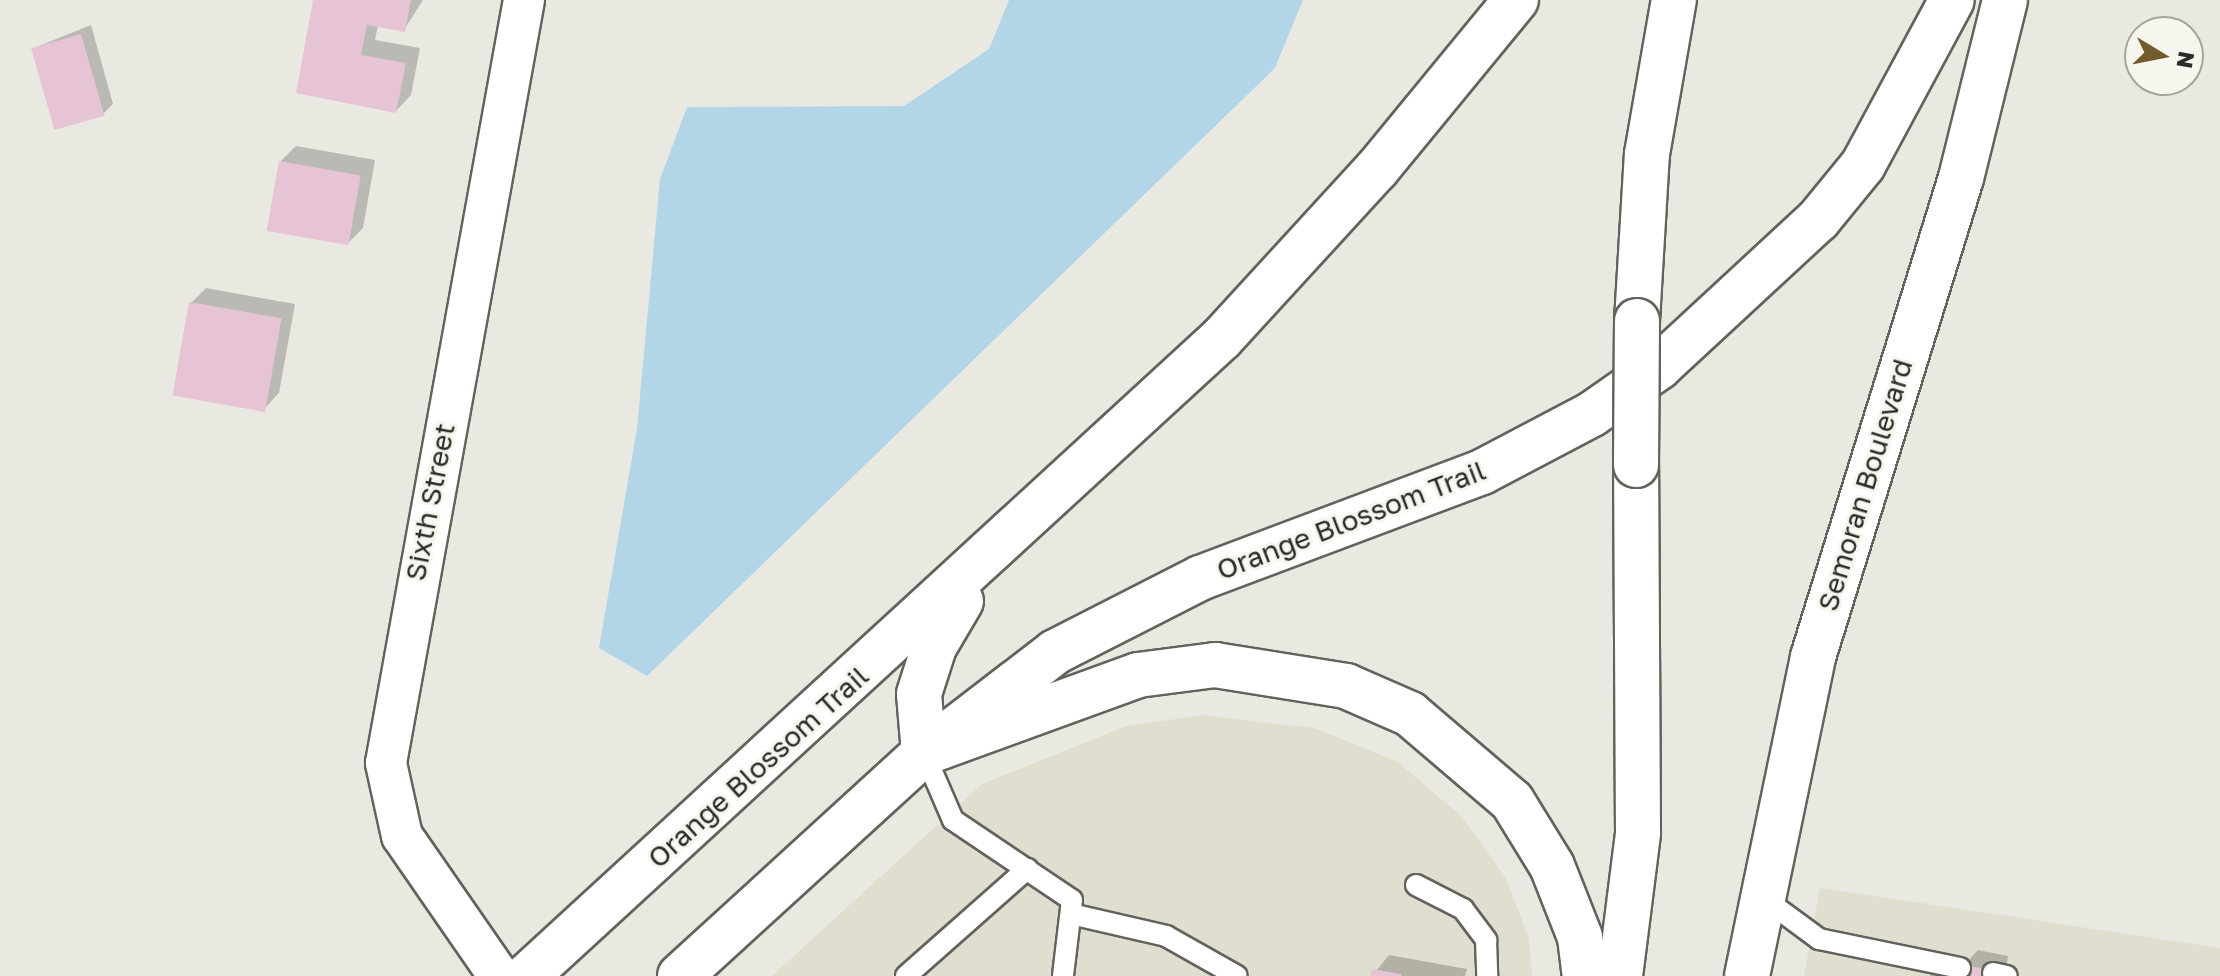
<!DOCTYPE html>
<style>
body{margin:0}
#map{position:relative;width:2220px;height:976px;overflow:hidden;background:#e9e8e1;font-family:"Golos Text",sans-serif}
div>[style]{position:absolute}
.built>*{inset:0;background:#e0decf}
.water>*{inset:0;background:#b2d6e8}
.shadow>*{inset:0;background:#0003}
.building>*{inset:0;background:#e6c4d6;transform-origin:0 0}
.roads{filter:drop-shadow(2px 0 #63625c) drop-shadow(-2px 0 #63625c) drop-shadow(0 2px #63625c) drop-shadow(0 -2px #63625c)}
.service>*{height:20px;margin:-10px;padding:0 10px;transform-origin:10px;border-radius:10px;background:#fff}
.minor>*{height:40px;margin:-20px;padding:0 20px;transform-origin:20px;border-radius:20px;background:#fff}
.primary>*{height:44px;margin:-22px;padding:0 22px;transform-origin:22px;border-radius:22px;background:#fff}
.bridges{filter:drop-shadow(2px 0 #63625c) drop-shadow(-2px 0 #63625c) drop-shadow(0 2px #63625c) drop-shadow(0 -2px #63625c)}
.primary-bridge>*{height:44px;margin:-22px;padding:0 22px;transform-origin:22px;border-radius:22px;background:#fff}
span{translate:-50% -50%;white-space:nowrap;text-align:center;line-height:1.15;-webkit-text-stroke:6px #f6f5ee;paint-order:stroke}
.street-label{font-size:28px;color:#2a2a27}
.north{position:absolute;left:2124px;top:16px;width:80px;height:80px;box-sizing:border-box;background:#f6f5ee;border:2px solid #a4a49e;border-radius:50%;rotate:100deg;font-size:22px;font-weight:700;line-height:32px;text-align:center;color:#2a2a27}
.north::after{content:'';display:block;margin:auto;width:28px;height:36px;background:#725c2c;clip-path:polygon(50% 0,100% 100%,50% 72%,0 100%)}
</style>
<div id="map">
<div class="built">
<i style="clip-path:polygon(1202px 715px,1314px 728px,1398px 762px,1461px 816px,1506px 878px,1529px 939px,1532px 976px,772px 976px,982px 784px,1126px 726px)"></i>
<i style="clip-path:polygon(1820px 888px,2220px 948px,2220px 976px,1804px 976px)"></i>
</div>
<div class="water">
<i style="clip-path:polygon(1009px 0,1303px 0,1275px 68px,647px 676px,599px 648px,637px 429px,660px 179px,687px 107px,904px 106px,989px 49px)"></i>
</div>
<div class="shadow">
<i style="clip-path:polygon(316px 0,423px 0,404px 30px,378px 25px,375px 40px,420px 48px,411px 95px,396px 111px)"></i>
<i style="clip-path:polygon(91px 25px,113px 104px,103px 114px,34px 48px)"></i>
<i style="clip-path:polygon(296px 146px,375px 160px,363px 228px,348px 243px,281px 161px)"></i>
<i style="clip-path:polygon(206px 288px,295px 304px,279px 393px,264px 409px,191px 303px)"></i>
<i style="clip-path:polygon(1978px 950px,2008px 956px,2005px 976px,1963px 966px)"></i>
<i style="clip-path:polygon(1389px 955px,1467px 969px,1465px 976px,1372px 976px)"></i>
<i style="clip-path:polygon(1934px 972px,1954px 976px,1930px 976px)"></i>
</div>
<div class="building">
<i style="clip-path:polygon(313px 0,411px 0,405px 32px,367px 25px,361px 55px,406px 63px,396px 113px,296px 93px)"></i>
<i style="left:81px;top:34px;width:85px;height:52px;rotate:74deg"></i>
<i style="left:279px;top:161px;width:83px;height:71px;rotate:10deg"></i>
<i style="left:189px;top:302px;width:94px;height:95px;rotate:10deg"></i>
<i style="clip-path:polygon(1961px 965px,1994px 970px,1993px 976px,1959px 976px)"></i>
<i style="clip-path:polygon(1372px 969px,1401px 974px,1401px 976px,1370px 976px)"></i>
</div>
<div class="roads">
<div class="service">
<i style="left:924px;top:753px;width:73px;rotate:66.6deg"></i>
<i style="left:953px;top:820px;width:143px;rotate:33.9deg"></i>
<i style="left:1072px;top:900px;width:77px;rotate:96.8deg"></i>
<i style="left:1416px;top:885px;width:53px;rotate:27.1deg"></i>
<i style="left:1463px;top:909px;width:39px;rotate:53deg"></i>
<i style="left:1486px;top:940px;width:36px;rotate:88deg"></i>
<i style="left:1762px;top:897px;width:71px;rotate:36.4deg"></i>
<i style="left:1819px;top:939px;width:144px;rotate:11.6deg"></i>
<i style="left:1071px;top:914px;width:98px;rotate:13deg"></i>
<i style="left:1166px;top:936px;width:81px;rotate:29.4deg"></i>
<i style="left:1993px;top:973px;width:14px;rotate:12deg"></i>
<i style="left:906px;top:976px;width:162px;rotate:-41.5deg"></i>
</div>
<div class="minor">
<i style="left:499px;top:976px;width:170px;rotate:-124.7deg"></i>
<i style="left:402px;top:836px;width:75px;rotate:-102.4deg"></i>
<i style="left:386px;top:763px;width:775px;rotate:-79.75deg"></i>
</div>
<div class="primary">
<i style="left:1637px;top:321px;width:167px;rotate:-86.6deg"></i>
<i style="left:1647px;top:154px;width:156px;rotate:-80.1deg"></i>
<i style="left:961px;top:601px;width:53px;rotate:120.4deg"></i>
<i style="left:934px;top:647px;width:49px;rotate:107.7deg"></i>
<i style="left:919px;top:694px;width:59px;rotate:85.2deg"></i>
<i style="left:924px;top:753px;width:228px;rotate:-20deg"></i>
<i style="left:1138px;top:675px;width:78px;rotate:-7.4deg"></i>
<i style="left:1215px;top:665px;width:133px;rotate:9.1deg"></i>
<i style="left:1346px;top:686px;width:70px;rotate:23.6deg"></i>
<i style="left:1410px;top:714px;width:134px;rotate:40.5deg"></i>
<i style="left:1512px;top:801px;width:76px;rotate:58.4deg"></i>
<i style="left:1552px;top:866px;width:76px;rotate:68.5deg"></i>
<i style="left:1580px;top:937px;width:39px;rotate:83deg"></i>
<i style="left:527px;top:976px;width:943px;rotate:-42.55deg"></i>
<i style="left:1222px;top:338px;width:229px;rotate:-47.5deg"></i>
<i style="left:1377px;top:169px;width:219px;rotate:-50.6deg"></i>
<i style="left:680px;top:976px;width:331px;rotate:-42.4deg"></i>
<i style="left:924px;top:753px;width:165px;rotate:-37.6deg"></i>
<i style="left:1055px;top:652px;width:163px;rotate:-27deg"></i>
<i style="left:1200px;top:578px;width:301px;rotate:-20.6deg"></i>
<i style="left:1482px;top:472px;width:124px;rotate:-27.8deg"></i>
<i style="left:1592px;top:414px;width:82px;rotate:-35deg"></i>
<i style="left:1659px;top:367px;width:217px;rotate:-42.8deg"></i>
<i style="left:1818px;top:220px;width:71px;rotate:-50.7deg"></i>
<i style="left:1863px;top:165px;width:187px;rotate:-61.7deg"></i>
<i style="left:1620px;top:976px;width:144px;rotate:-82.8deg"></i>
<i style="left:1638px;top:833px;width:368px;rotate:-90.3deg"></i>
<i style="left:1747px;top:976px;width:326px;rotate:-78.3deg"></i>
<i style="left:1813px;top:657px;width:501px;rotate:-72.83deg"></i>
<i style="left:1961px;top:178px;width:183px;rotate:-76.1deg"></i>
</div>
</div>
<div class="bridges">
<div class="primary-bridge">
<i style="left:1636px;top:465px;width:144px;rotate:-89.6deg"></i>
</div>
</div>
<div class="street-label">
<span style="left:1865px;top:485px;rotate:-73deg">Semoran Boulevard</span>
<span style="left:430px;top:502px;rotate:-79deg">Sixth Street</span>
<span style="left:1351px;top:520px;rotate:-21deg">Orange Blossom Trail</span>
<span style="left:758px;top:767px;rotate:-42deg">Orange Blossom Trail</span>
</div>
<div class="north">N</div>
</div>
